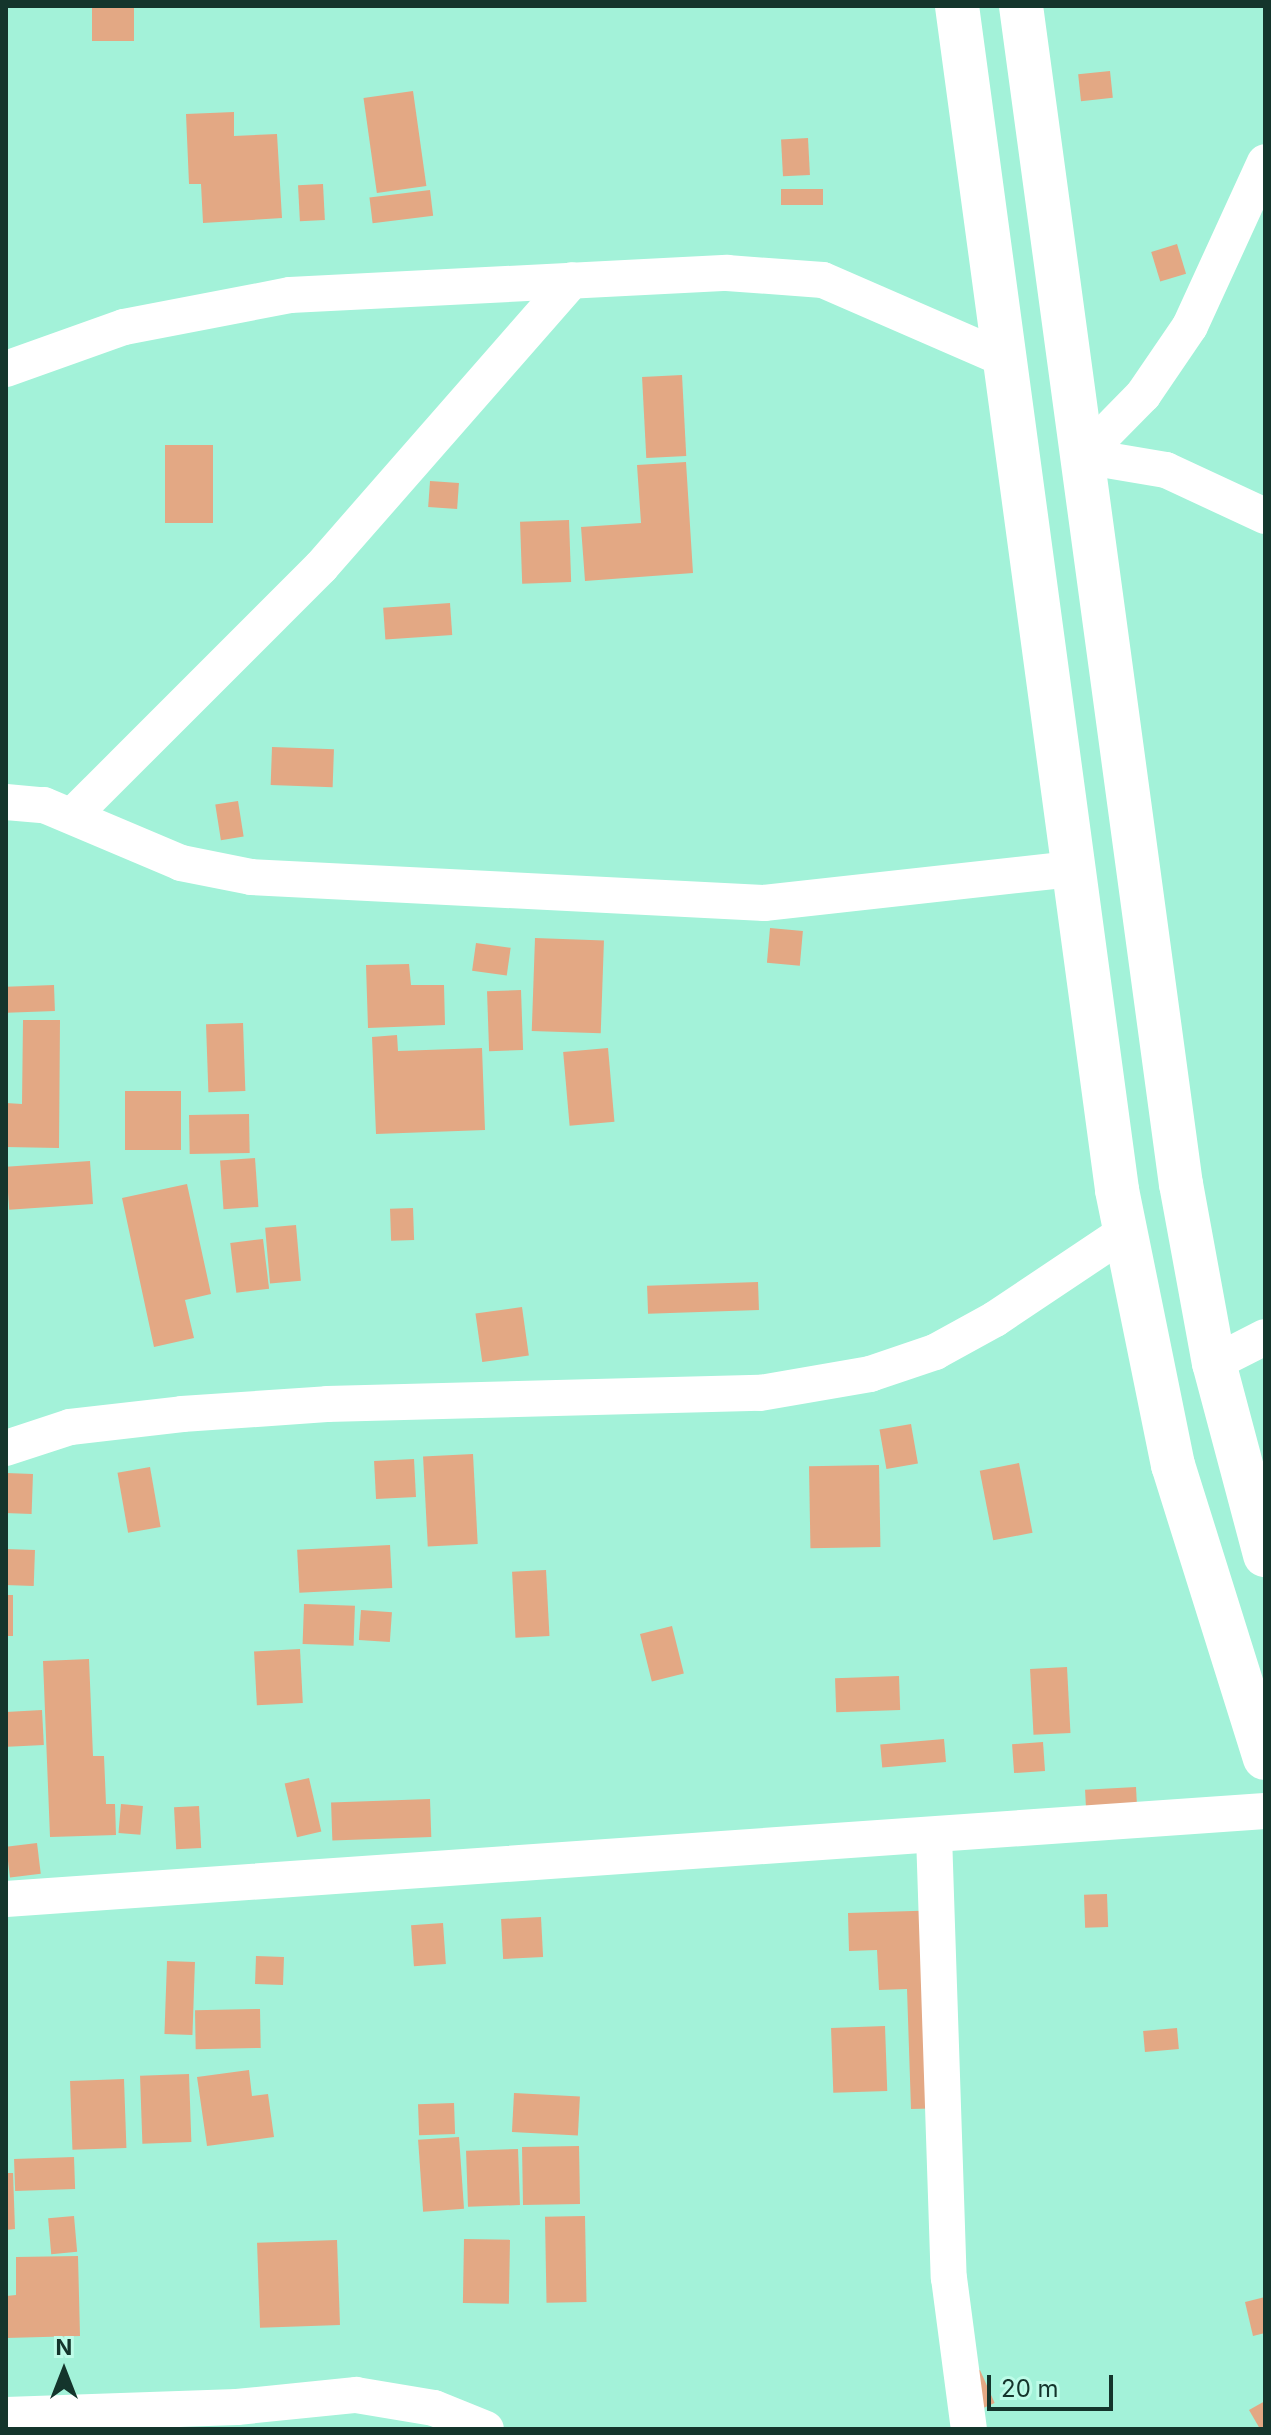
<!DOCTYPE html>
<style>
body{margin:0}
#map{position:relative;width:1271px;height:2435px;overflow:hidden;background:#a3f2d9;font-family:Inter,sans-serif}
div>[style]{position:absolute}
.building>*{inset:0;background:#e3a884;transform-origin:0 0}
.minor>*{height:36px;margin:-18px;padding:0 18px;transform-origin:18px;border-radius:18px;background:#fff}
.secondary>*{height:44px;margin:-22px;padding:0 22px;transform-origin:22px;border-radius:22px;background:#fff}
span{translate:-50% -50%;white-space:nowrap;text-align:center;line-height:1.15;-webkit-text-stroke:8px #befce8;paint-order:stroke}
.frame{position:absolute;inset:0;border:8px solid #14352c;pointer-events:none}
.north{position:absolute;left:24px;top:2331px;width:80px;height:80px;-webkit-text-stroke:6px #befce8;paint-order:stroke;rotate:0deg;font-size:22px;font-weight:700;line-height:32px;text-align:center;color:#14352c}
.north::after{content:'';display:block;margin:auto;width:28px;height:36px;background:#14352c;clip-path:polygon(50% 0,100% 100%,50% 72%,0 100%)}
.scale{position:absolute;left:987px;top:2375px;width:126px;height:36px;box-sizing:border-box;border:4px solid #14352c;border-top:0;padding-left:10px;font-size:24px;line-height:28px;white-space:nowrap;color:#14352c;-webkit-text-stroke:6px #befce8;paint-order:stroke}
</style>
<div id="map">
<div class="building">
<i style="left:92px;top:6px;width:42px;height:35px"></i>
<i style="left:1110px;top:71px;width:27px;height:32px;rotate:84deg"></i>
<i style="left:413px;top:91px;width:96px;height:50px;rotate:82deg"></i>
<i style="clip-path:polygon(234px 112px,234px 136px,277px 134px,282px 218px,203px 223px,201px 184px,189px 184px,186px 114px)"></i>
<i style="left:808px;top:138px;width:37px;height:27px;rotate:87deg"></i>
<i style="left:323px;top:184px;width:36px;height:25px;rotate:87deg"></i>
<i style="left:823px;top:189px;width:16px;height:42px;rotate:90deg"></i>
<i style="left:430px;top:190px;width:26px;height:61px;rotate:83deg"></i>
<i style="left:1177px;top:244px;width:31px;height:27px;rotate:73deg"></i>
<i style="left:682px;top:375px;width:81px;height:40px;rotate:87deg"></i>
<i style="left:165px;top:445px;width:48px;height:78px"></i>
<i style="clip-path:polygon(686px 462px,693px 573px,585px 581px,581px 527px,641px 523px,637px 465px)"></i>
<i style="left:430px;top:481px;width:29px;height:26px;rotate:4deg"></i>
<i style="left:569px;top:520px;width:62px;height:49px;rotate:88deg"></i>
<i style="left:450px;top:603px;width:32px;height:67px;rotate:86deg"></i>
<i style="left:272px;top:747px;width:62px;height:38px;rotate:2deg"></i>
<i style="left:238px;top:801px;width:36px;height:23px;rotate:81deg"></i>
<i style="left:770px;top:928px;width:33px;height:35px;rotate:5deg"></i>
<i style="left:535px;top:938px;width:69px;height:93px;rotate:2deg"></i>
<i style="left:476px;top:943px;width:35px;height:28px;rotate:8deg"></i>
<i style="clip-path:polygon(409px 964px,411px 985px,444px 985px,445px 1025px,368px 1028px,366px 965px)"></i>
<i style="left:54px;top:985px;width:26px;height:48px;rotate:88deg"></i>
<i style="left:521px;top:990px;width:60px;height:34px;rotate:88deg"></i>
<i style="clip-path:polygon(23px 1020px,60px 1020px,59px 1148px,6px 1147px,6px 1103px,22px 1104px)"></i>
<i style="left:243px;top:1023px;width:68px;height:37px;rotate:88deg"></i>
<i style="clip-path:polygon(397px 1035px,398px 1051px,482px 1048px,485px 1130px,376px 1134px,372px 1037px)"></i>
<i style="left:608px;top:1048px;width:74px;height:45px;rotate:85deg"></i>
<i style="left:125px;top:1091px;width:56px;height:59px"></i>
<i style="left:249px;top:1114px;width:39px;height:60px;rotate:89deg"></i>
<i style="left:255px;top:1158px;width:49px;height:35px;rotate:86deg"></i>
<i style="left:90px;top:1161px;width:43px;height:84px;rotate:86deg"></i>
<i style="clip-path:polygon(187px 1184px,211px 1294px,185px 1300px,194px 1338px,154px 1347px,122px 1198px)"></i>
<i style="left:413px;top:1208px;width:32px;height:23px;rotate:88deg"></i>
<i style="left:296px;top:1225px;width:56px;height:31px;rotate:85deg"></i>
<i style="left:263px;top:1239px;width:50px;height:33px;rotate:83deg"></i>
<i style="left:758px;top:1282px;width:28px;height:111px;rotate:88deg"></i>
<i style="left:522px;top:1307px;width:49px;height:47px;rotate:82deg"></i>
<i style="left:911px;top:1424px;width:40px;height:32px;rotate:80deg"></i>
<i style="left:473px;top:1454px;width:90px;height:50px;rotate:87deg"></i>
<i style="left:414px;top:1459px;width:38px;height:40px;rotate:87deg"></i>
<i style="left:1019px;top:1463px;width:71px;height:40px;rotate:79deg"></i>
<i style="left:879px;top:1465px;width:82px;height:70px;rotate:89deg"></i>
<i style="left:150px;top:1467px;width:61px;height:33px;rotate:80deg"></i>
<i style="left:6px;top:1473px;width:27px;height:40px;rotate:2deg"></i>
<i style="left:390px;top:1545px;width:43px;height:93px;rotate:87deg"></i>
<i style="left:6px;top:1549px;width:29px;height:36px;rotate:2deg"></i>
<i style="left:546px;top:1570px;width:66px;height:34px;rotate:87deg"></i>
<i style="left:6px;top:1595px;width:7px;height:41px"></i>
<i style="left:304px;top:1604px;width:51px;height:40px;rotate:2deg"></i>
<i style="left:361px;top:1610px;width:31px;height:30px;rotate:4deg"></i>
<i style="left:672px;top:1626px;width:49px;height:33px;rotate:76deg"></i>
<i style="left:300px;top:1649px;width:54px;height:46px;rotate:87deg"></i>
<i style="clip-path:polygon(89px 1659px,93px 1756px,104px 1756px,106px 1804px,115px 1804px,116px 1835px,50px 1837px,43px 1661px)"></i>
<i style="left:1067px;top:1667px;width:66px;height:37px;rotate:87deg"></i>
<i style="left:899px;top:1676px;width:34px;height:64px;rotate:88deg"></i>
<i style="left:42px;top:1710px;width:35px;height:36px;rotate:87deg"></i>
<i style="left:944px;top:1739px;width:23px;height:64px;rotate:85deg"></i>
<i style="left:1043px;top:1742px;width:29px;height:31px;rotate:86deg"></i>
<i style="left:309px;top:1778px;width:55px;height:25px;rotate:77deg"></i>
<i style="left:1136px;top:1787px;width:22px;height:51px;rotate:87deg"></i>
<i style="left:430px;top:1799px;width:38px;height:99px;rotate:88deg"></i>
<i style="left:121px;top:1804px;width:22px;height:29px;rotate:5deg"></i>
<i style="left:199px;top:1806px;width:42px;height:25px;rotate:87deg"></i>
<i style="left:37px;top:1843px;width:31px;height:31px;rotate:83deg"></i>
<i style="left:1107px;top:1894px;width:33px;height:23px;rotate:88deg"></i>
<i style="clip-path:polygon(945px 1910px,952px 2108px,911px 2109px,907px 1989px,879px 1990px,877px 1950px,849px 1951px,848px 1913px)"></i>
<i style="left:541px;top:1917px;width:40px;height:40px;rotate:87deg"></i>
<i style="left:443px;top:1923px;width:41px;height:32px;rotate:86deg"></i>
<i style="left:256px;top:1956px;width:28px;height:28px;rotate:2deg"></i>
<i style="left:167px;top:1961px;width:28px;height:73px;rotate:2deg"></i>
<i style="left:260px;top:2009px;width:39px;height:65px;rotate:89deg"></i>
<i style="left:885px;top:2026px;width:65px;height:54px;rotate:88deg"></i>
<i style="left:1177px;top:2028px;width:21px;height:34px;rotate:85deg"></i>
<i style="clip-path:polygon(249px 2070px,252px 2096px,268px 2094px,274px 2137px,207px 2146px,197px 2077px)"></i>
<i style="left:189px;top:2074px;width:68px;height:49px;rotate:88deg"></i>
<i style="left:124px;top:2079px;width:69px;height:54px;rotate:88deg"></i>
<i style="left:514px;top:2093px;width:66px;height:39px;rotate:3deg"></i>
<i style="left:454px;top:2103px;width:31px;height:36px;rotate:88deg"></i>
<i style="left:459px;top:2137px;width:72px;height:41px;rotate:86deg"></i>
<i style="left:579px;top:2146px;width:58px;height:57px;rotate:89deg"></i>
<i style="left:518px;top:2149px;width:56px;height:52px;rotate:88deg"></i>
<i style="left:74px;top:2157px;width:32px;height:60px;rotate:88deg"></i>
<i style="clip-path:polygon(6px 2173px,13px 2173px,15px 2229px,6px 2230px)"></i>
<i style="left:74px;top:2216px;width:36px;height:26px;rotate:85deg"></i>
<i style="left:585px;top:2216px;width:86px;height:40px;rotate:89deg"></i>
<i style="left:464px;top:2239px;width:46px;height:64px;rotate:1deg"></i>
<i style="left:337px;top:2240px;width:85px;height:80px;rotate:88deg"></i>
<i style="clip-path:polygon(78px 2256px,80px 2336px,6px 2338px,6px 2296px,16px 2295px,16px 2257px)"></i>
<i style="clip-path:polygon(1265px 2297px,1265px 2333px,1253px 2336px,1245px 2302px)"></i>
<i style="left:980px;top:2370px;width:36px;height:25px;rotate:66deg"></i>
<i style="clip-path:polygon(1265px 2401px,1265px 2429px,1260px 2429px,1249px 2410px)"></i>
</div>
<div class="minor">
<i style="left:6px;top:369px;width:125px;rotate:-19.6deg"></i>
<i style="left:124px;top:327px;width:169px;rotate:-10.9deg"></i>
<i style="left:290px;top:295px;width:438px;rotate:-2.9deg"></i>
<i style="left:727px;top:273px;width:96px;rotate:4.2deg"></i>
<i style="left:823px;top:280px;width:198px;rotate:23.5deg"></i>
<i style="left:1083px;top:456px;width:86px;rotate:-45.5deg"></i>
<i style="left:1143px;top:395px;width:83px;rotate:-55.7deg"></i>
<i style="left:1190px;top:326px;width:180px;rotate:-65.4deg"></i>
<i style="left:1083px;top:456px;width:84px;rotate:9.6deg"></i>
<i style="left:1166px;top:470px;width:109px;rotate:24.9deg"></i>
<i style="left:6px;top:802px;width:38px;rotate:5deg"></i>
<i style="left:44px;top:805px;width:149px;rotate:22.9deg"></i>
<i style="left:181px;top:863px;width:71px;rotate:11.3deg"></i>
<i style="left:251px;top:877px;width:514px;rotate:2.9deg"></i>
<i style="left:764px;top:903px;width:312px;rotate:-6.3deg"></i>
<i style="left:73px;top:815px;width:351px;rotate:-45deg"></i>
<i style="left:321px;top:567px;width:381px;rotate:-48.8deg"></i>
<i style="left:1214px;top:1363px;width:57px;rotate:-27deg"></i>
<i style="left:6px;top:1448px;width:67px;rotate:-18.2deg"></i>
<i style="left:70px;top:1427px;width:113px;rotate:-6.6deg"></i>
<i style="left:182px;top:1414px;width:145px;rotate:-3.9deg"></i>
<i style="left:327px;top:1404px;width:433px;rotate:-1.5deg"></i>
<i style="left:760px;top:1393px;width:112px;rotate:-9.8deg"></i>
<i style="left:870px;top:1374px;width:69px;rotate:-18.7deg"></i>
<i style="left:935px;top:1352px;width:68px;rotate:-28.8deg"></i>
<i style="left:995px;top:1319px;width:156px;rotate:-33.8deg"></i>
<i style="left:934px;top:1835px;width:443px;rotate:88.1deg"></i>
<i style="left:949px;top:2278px;width:152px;rotate:82.5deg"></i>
<i style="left:6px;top:1899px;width:1262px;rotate:-4deg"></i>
<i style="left:6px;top:2415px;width:231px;rotate:-2deg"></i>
<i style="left:237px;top:2407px;width:120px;rotate:-5.8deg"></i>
<i style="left:356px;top:2395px;width:79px;rotate:9.5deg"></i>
<i style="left:434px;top:2408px;width:56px;rotate:22deg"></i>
</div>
<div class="secondary">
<i style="left:957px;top:6px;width:1195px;rotate:82.3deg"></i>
<i style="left:1117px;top:1190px;width:281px;rotate:78.5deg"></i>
<i style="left:1173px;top:1465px;width:307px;rotate:72.6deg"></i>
<i style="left:1021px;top:6px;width:1189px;rotate:82.27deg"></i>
<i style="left:1181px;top:1184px;width:182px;rotate:79.6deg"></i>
<i style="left:1214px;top:1363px;width:199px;rotate:75.1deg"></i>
</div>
<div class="frame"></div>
<div class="north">N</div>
<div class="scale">20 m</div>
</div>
